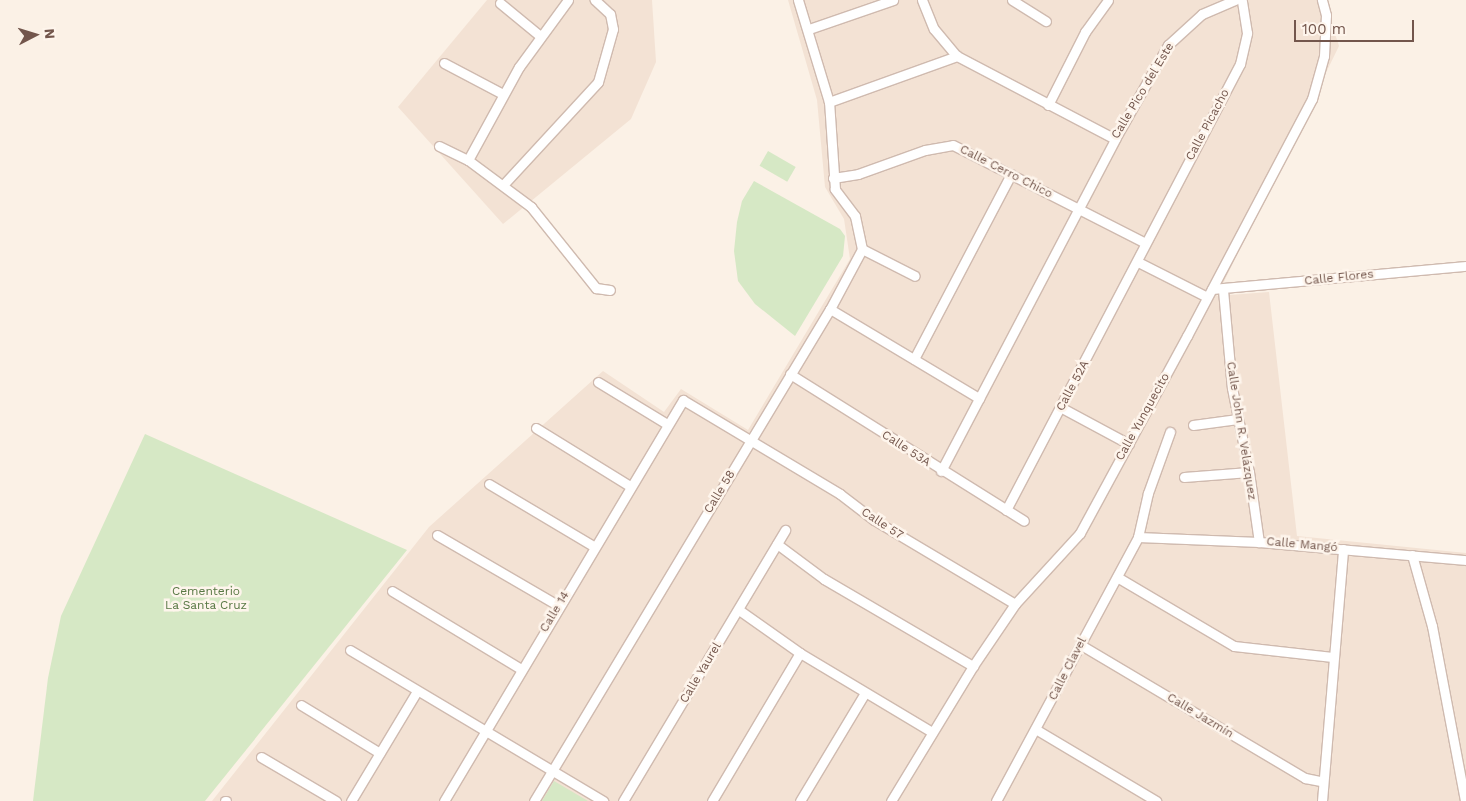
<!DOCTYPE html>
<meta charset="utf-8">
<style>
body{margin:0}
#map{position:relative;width:1466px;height:801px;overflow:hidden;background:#fbf1e6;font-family:"Work Sans",sans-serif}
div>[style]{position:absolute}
.residential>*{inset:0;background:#f3e2d4}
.green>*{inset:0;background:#d6e8c5;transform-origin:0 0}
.roads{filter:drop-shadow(1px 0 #cfbaaf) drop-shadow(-1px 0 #cfbaaf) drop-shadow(0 1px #cfbaaf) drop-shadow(0 -1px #cfbaaf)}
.street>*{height:9px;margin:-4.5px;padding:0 4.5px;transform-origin:4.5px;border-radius:4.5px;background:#fff}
span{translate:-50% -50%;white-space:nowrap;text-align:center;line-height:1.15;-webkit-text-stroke:5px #fef5ec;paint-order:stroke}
.street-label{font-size:12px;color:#73564c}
.park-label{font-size:12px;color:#587844}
.north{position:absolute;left:10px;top:10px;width:50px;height:50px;-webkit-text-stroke:4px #fef5ec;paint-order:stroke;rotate:85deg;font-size:14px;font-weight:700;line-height:20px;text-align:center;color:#73564c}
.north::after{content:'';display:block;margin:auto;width:18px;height:22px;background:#73564c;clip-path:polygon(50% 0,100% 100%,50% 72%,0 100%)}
.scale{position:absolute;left:1294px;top:20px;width:120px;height:22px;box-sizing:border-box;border:2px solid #73564c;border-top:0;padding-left:6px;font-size:15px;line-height:18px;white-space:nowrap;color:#73564c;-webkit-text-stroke:4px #fef5ec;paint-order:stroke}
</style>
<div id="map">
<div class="residential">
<i style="clip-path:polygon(487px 0,652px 0,656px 62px,631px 119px,503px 224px,398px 107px)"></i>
<i style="clip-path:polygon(788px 0,1324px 0,1339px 46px,1217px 296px,1269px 292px,1297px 536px,1466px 553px,1466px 801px,212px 801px,429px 527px,603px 371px,664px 412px,681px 389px,748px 430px,850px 259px,844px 219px,825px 187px,817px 100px)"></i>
</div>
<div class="green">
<i style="left:768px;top:151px;width:32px;height:17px;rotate:30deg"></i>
<i style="clip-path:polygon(754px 181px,840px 229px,845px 236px,843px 256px,795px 336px,755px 304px,738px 281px,734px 251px,737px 222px,742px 201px)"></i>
<i style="clip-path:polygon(145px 434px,407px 550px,205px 801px,33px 801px,48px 678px,61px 616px)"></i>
<i style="clip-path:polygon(554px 781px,588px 801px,542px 801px)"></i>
</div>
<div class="roads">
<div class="street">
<i style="left:922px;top:0;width:31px;rotate:68deg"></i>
<i style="left:934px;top:29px;width:35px;rotate:50deg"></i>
<i style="left:957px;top:56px;width:178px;rotate:27.7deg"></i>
<i style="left:1012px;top:0;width:40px;rotate:32deg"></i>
<i style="left:500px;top:3px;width:52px;rotate:39.5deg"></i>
<i style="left:809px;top:29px;width:89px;rotate:-19deg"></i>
<i style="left:444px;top:63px;width:67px;rotate:27.7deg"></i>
<i style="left:829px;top:102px;width:136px;rotate:-19.8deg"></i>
<i style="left:1048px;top:105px;width:82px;rotate:-63.1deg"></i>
<i style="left:1085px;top:32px;width:39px;rotate:-54deg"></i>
<i style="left:439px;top:146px;width:32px;rotate:26deg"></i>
<i style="left:468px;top:160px;width:79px;rotate:36.7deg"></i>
<i style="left:531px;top:207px;width:104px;rotate:51.3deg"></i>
<i style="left:596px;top:288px;width:14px;rotate:8deg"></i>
<i style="left:468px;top:160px;width:106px;rotate:-61.3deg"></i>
<i style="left:519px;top:67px;width:83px;rotate:-53.8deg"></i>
<i style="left:833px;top:178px;width:25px;rotate:-9deg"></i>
<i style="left:858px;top:174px;width:71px;rotate:-19.7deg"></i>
<i style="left:925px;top:150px;width:28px;rotate:-10deg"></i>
<i style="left:953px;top:145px;width:216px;rotate:27deg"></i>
<i style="left:503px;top:185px;width:140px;rotate:-47.3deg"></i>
<i style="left:598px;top:82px;width:55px;rotate:-74.2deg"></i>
<i style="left:613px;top:29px;width:15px;rotate:-101deg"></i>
<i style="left:610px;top:14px;width:21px;rotate:-137deg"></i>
<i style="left:862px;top:249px;width:59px;rotate:27deg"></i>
<i style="left:1138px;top:262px;width:77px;rotate:26.9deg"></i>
<i style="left:1212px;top:289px;width:255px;rotate:-5.2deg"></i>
<i style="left:1223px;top:290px;width:98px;rotate:84.8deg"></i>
<i style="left:1232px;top:388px;width:86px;rotate:78.6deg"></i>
<i style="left:1249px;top:472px;width:71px;rotate:81.9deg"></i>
<i style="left:830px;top:309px;width:174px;rotate:30.9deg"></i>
<i style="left:914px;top:359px;width:209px;rotate:-62.3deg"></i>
<i style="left:790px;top:374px;width:276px;rotate:32.1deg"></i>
<i style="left:598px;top:382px;width:81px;rotate:31.3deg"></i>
<i style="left:1062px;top:408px;width:76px;rotate:28.2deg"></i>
<i style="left:1193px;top:425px;width:45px;rotate:-7.6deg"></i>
<i style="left:536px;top:428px;width:110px;rotate:31.7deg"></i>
<i style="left:941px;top:471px;width:375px;rotate:-62.3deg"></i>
<i style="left:1115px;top:139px;width:108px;rotate:-60.6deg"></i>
<i style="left:1168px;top:45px;width:46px;rotate:-42.4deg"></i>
<i style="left:1202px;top:14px;width:36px;rotate:-23deg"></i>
<i style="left:1184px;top:477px;width:65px;rotate:-4.4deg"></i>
<i style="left:489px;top:484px;width:123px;rotate:30.7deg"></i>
<i style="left:1006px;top:510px;width:504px;rotate:-62.32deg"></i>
<i style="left:1240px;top:64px;width:32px;rotate:-77deg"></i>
<i style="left:1247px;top:33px;width:33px;rotate:-99deg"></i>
<i style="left:437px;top:535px;width:141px;rotate:30.2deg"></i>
<i style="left:1138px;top:537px;width:121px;rotate:2.4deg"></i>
<i style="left:1259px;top:542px;width:208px;rotate:5deg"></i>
<i style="left:777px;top:544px;width:59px;rotate:36.7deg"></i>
<i style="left:824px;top:579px;width:173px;rotate:30.3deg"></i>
<i style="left:1412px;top:555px;width:74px;rotate:74.3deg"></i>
<i style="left:1432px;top:626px;width:178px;rotate:79.3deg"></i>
<i style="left:1117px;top:577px;width:136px;rotate:30.5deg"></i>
<i style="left:1234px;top:646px;width:99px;rotate:6.4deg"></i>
<i style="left:392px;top:591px;width:151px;rotate:31.2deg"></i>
<i style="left:739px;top:610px;width:75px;rotate:35.2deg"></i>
<i style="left:800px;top:653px;width:154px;rotate:30.9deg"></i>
<i style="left:1081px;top:645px;width:261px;rotate:30.7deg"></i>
<i style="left:1305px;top:778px;width:16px;rotate:11deg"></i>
<i style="left:350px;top:650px;width:295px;rotate:30.8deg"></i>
<i style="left:301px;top:705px;width:92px;rotate:31.3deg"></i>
<i style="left:1037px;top:730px;width:139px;rotate:30.8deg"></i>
<i style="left:261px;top:757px;width:87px;rotate:30.4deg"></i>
<i style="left:225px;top:801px;width:1px"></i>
<i style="left:351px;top:801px;width:128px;rotate:-59deg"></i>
<i style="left:444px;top:801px;width:467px;rotate:-59.2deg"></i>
<i style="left:683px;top:400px;width:183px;rotate:30.9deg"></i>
<i style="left:840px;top:494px;width:43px;rotate:37.4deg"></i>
<i style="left:874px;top:520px;width:164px;rotate:30.8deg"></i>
<i style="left:534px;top:801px;width:574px;rotate:-58.97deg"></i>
<i style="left:830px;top:309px;width:68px;rotate:-61.9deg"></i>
<i style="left:862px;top:249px;width:34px;rotate:-102deg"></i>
<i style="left:855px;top:216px;width:34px;rotate:-127deg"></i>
<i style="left:835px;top:189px;width:87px;rotate:-93.9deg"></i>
<i style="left:829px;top:102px;width:107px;rotate:-106.9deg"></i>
<i style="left:623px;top:801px;width:316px;rotate:-59.1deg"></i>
<i style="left:712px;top:801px;width:172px;rotate:-59.3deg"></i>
<i style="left:800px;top:801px;width:126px;rotate:-59deg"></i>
<i style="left:891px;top:801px;width:158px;rotate:-58.7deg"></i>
<i style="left:973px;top:666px;width:75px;rotate:-55.9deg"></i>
<i style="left:1015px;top:604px;width:96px;rotate:-47.5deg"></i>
<i style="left:1080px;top:533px;width:224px;rotate:-61.5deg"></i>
<i style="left:1187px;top:336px;width:268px;rotate:-62.2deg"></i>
<i style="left:1312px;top:99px;width:45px;rotate:-74.4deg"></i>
<i style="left:1324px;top:56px;width:41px;rotate:-87.2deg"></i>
<i style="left:1326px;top:15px;width:16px;rotate:-105deg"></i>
<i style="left:996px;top:801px;width:300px;rotate:-61.7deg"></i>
<i style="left:1138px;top:537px;width:45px;rotate:-77.2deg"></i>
<i style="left:1148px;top:493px;width:65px;rotate:-70.2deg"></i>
<i style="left:1322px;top:801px;width:253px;rotate:-85.2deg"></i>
</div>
</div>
<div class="street-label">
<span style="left:1143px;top:91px;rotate:-59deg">Calle Pico del Este</span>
<span style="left:1208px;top:125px;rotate:-62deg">Calle Picacho</span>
<span style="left:1006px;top:172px;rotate:27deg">Calle Cerro Chico</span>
<span style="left:1339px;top:278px;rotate:-6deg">Calle Flores</span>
<span style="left:1073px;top:386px;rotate:-62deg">Calle 52A</span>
<span style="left:1143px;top:417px;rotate:-61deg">Calle Yunquecito</span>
<span style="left:1241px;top:431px;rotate:81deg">Calle John R. Velázquez</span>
<span style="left:906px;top:449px;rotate:33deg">Calle 53A</span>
<span style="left:720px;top:492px;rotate:-59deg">Calle 58</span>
<span style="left:882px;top:524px;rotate:33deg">Calle 57</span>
<span style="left:1302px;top:545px;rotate:5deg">Calle Mangó</span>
<span style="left:555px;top:612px;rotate:-59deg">Calle 14</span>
<span style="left:1068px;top:669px;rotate:-63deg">Calle Clavel</span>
<span style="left:701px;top:673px;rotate:-59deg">Calle Yaurel</span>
<span style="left:1200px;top:716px;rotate:31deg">Calle Jazmín</span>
</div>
<div class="park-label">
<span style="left:206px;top:599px">Cementerio<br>La Santa Cruz</span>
</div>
<div class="north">N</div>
<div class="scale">100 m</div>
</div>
